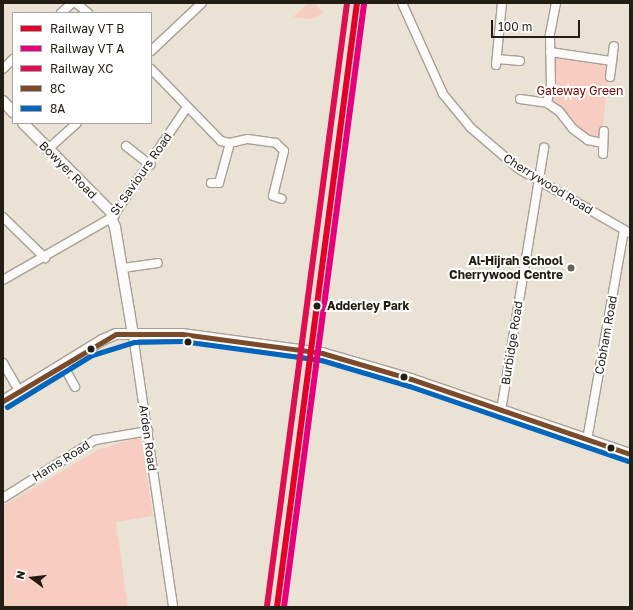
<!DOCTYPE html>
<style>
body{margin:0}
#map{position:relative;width:633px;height:610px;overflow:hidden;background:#eae3d5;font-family:"Golos Text",sans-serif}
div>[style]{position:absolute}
.green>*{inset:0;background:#f6cdc0}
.roads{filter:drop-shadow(1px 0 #a6a096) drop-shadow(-1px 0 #a6a096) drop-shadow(0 1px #a6a096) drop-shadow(0 -1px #a6a096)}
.minor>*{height:8px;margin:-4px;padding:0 4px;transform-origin:4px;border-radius:4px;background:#fcfbf9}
.major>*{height:10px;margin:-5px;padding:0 5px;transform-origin:5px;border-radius:5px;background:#fcfbf9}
.bus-1>*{height:5px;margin:-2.5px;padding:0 2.5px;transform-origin:2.5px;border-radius:2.5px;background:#7a4b2a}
.bus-2>*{height:5px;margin:-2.5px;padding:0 2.5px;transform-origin:2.5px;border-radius:2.5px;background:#0065bd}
.rail-1>*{height:6px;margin:-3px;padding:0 3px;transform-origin:3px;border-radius:3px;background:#e4002b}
.rail-2>*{height:6px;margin:-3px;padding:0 3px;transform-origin:3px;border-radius:3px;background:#e5007d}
.rail-3>*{height:6px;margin:-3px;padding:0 3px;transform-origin:3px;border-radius:3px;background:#df0d52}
.dots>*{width:11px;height:11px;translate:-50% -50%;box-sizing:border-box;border:2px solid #fff;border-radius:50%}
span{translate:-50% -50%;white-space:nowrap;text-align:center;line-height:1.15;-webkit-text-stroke:4px #fff;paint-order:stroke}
.park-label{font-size:12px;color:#700600}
.street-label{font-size:12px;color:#221e14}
.poi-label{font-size:12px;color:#221e14;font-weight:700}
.right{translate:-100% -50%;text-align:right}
.stop-label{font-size:12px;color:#221e14;font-weight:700}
.left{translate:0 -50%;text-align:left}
.frame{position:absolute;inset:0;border:4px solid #221e14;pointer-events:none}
.legend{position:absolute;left:12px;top:12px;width:140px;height:112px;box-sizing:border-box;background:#fff;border:1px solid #a7a5a1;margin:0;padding:5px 7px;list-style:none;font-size:12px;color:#221e14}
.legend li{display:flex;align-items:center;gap:8px;height:20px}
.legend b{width:20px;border:1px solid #a7a5a1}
.north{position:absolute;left:12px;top:558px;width:40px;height:40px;-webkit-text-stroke:3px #fff;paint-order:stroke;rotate:285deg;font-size:11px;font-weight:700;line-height:16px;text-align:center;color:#221e14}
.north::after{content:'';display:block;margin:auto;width:14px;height:18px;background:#221e14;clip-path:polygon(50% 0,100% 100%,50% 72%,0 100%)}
.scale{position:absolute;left:491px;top:20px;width:89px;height:18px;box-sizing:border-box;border:2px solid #221e14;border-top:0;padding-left:5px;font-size:12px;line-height:14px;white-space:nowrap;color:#221e14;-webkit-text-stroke:3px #fff;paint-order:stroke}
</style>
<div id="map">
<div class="green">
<i style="clip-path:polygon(308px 3px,314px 3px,324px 13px,311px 19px,293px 17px)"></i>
<i style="clip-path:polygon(556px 54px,607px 62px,609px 66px,602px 135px,598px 138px,580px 130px,551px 99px,553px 57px)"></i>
<i style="clip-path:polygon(141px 436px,153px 516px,116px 522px,128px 607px,3px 607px,3px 506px,98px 450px)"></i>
</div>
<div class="roads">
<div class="minor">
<i style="left:76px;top:3px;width:16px;rotate:40deg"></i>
<i style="left:402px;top:3px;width:100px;rotate:65.7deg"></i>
<i style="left:443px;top:94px;width:44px;rotate:50.5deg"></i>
<i style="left:471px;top:128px;width:63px;rotate:40.5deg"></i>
<i style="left:519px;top:169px;width:128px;rotate:30deg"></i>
<i style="left:556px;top:3px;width:33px;rotate:101deg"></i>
<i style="left:550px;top:35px;width:50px;rotate:88.9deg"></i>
<i style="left:551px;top:85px;width:18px;rotate:103deg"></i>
<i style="left:547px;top:103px;width:14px;rotate:34deg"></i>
<i style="left:559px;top:111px;width:23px;rotate:52deg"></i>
<i style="left:573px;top:129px;width:19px;rotate:36deg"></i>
<i style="left:588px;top:140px;width:14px;rotate:12deg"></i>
<i style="left:61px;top:13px;width:15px;rotate:-42deg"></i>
<i style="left:151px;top:51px;width:70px;rotate:-43.3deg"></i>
<i style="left:550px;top:52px;width:63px;rotate:8.3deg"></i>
<i style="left:497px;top:59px;width:23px;rotate:5deg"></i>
<i style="left:496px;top:65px;width:62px;rotate:-84.5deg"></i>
<i style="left:3px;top:69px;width:14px;rotate:-45deg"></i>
<i style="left:151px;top:69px;width:100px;rotate:45.8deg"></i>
<i style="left:221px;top:141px;width:9px;rotate:13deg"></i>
<i style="left:230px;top:143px;width:18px;rotate:-13deg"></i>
<i style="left:248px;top:139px;width:28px;rotate:8deg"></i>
<i style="left:276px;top:143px;width:11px;rotate:45deg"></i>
<i style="left:284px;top:151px;width:46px;rotate:103.7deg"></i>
<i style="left:273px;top:196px;width:9px;rotate:18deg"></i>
<i style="left:610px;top:77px;width:31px;rotate:-83deg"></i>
<i style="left:520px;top:99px;width:27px;rotate:8deg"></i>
<i style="left:126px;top:146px;width:31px;rotate:38deg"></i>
<i style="left:47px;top:150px;width:40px;rotate:-42deg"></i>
<i style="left:603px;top:154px;width:23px;rotate:-88deg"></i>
<i style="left:211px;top:183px;width:8px"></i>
<i style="left:219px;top:183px;width:41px;rotate:-74.6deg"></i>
<i style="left:114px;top:215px;width:130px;rotate:-55.9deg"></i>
<i style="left:3px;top:217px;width:59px;rotate:44.3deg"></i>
<i style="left:123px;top:268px;width:35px;rotate:-8deg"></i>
<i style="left:3px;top:280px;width:125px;rotate:-29.9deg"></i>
<i style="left:133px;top:335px;width:275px;rotate:81.6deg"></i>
<i style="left:3px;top:363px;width:32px;rotate:60deg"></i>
<i style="left:63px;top:365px;width:25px;rotate:61deg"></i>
<i style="left:501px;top:411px;width:267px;rotate:-80.7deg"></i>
<i style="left:587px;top:440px;width:213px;rotate:-80deg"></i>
<i style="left:3px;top:498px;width:109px;rotate:-32.2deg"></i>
<i style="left:95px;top:440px;width:54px;rotate:-9.6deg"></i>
</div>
<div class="major">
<i style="left:3px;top:101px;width:15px;rotate:48deg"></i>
<i style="left:23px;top:123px;width:129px;rotate:45.3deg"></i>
<i style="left:114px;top:215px;width:4px;rotate:135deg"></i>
<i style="left:111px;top:218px;width:10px;rotate:66deg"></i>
<i style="left:115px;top:227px;width:109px;rotate:80.5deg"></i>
<i style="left:3px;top:401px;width:116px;rotate:-31.6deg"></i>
<i style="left:102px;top:340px;width:15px;rotate:-23deg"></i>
<i style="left:116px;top:334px;width:66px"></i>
<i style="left:182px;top:334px;width:141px;rotate:7.7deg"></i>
<i style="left:322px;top:353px;width:93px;rotate:16.3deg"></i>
<i style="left:411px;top:379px;width:231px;rotate:18.9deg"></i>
</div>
</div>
<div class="bus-1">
<i style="left:3px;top:401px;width:131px;rotate:-30.7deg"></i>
<i style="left:116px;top:334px;width:66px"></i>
<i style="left:182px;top:334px;width:141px;rotate:7.7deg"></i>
<i style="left:322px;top:353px;width:93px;rotate:16.3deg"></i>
<i style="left:411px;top:379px;width:231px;rotate:18.9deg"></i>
</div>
<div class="bus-2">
<i style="left:7px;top:407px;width:100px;rotate:-31.5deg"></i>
<i style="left:92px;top:355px;width:44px;rotate:-17.2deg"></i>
<i style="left:134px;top:342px;width:48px;rotate:-1.2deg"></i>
<i style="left:182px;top:341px;width:140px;rotate:7.8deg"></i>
<i style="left:321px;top:360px;width:92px;rotate:16.5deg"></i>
<i style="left:409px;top:386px;width:231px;rotate:18.9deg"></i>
</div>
<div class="rail-1">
<i style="left:277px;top:607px;width:609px;rotate:-82.46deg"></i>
</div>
<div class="rail-2">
<i style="left:284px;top:607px;width:608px;rotate:-82.44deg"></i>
</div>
<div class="rail-3">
<i style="left:267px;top:606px;width:608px;rotate:-82.44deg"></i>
</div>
<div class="dots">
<i style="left:571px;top:268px;background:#686358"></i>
<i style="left:317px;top:306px;background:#221e14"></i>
<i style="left:188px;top:342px;background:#221e14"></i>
<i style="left:91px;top:349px;background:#221e14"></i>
<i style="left:404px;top:377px;background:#221e14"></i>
<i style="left:611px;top:448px;background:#221e14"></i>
</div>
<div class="park-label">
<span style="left:580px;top:91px">Gateway Green</span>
</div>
<div class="street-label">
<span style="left:68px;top:170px;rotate:45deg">Bowyer Road</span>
<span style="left:141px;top:174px;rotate:-55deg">St Saviours Road</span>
<span style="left:548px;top:184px;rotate:32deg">Cherrywood Road</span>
<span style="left:606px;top:335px;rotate:-80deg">Cobham Road</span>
<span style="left:512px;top:343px;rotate:-81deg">Burbidge Road</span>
<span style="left:148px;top:438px;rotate:82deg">Arden Road</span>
<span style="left:61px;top:461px;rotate:-32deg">Hams Road</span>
</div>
<div class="poi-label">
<span class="right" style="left:563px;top:268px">Al-Hijrah School<br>Cherrywood Centre</span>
</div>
<div class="stop-label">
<span class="left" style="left:327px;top:306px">Adderley Park</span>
</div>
<div class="frame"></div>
<ul class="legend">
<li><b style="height:5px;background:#e4002b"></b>Railway VT B</li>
<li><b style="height:5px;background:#e5007d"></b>Railway VT A</li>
<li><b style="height:5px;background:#df0d52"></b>Railway XC</li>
<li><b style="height:5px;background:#7a4b2a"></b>8C</li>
<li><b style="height:5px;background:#0065bd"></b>8A</li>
</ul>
<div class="north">N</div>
<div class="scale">100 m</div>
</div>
